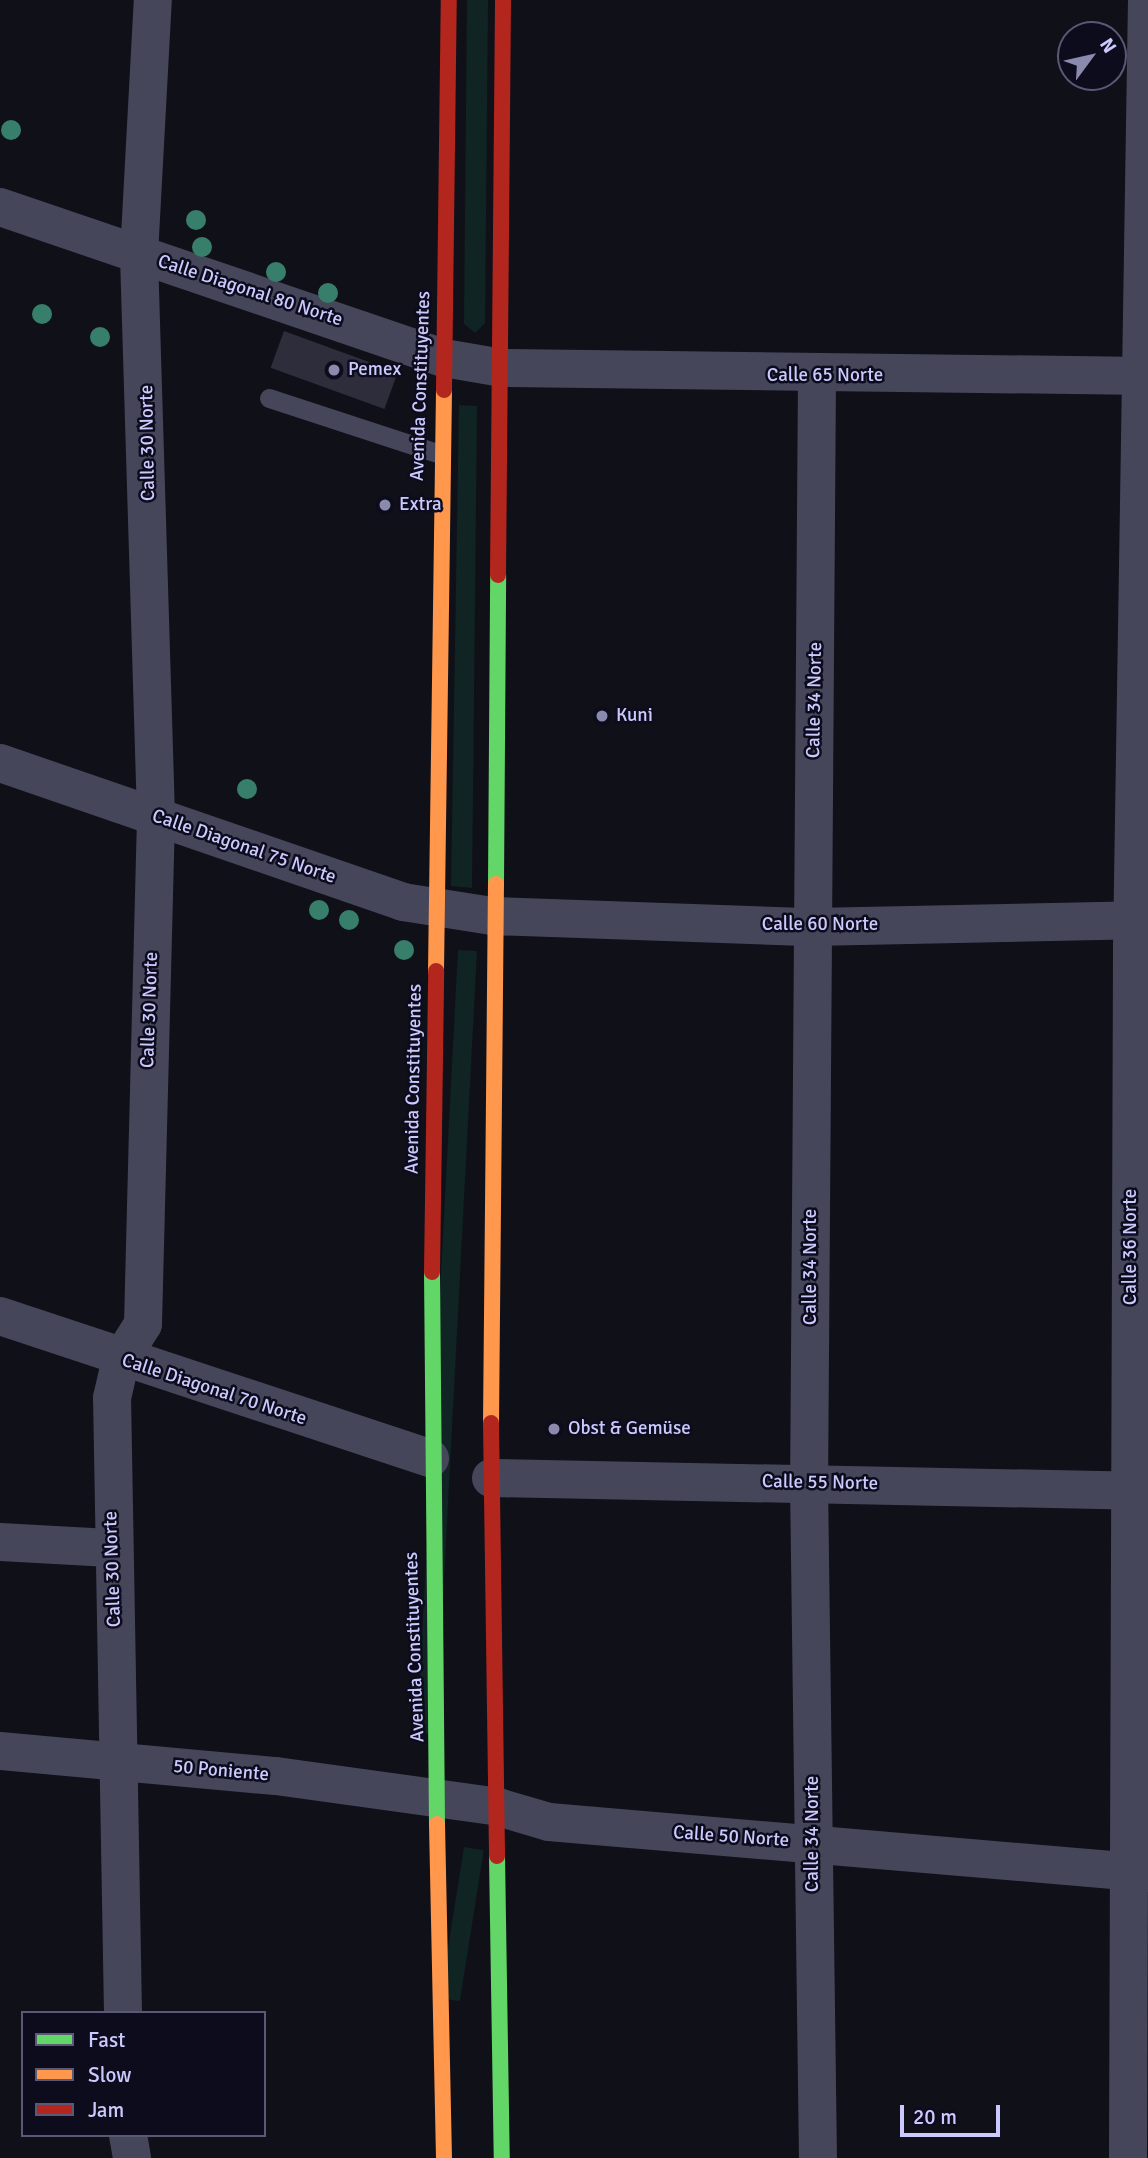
<!DOCTYPE html>
<meta charset="utf-8">
<style>
body{margin:0}
#map{position:relative;width:1148px;height:2158px;overflow:hidden;background:#101019;font-family:Signika,sans-serif}
div>[style]{position:absolute}
.green>*{inset:0;background:#0f2423;transform-origin:0 0}
.building>*{inset:0;background:#2e2d3c;transform-origin:0 0}
.lane>*{height:19px;margin:-9.5px;padding:0 9.5px;transform-origin:9.5px;border-radius:9.5px;background:#45465a}
.street>*{height:38px;margin:-19px;padding:0 19px;transform-origin:19px;border-radius:19px;background:#45465a}
.fast>*{height:16px;margin:-8px;padding:0 8px;transform-origin:8px;border-radius:8px;background:#63d668}
.slow>*{height:16px;margin:-8px;padding:0 8px;transform-origin:8px;border-radius:8px;background:#ff974d}
.jam>*{height:16px;margin:-8px;padding:0 8px;transform-origin:8px;border-radius:8px;background:#b3261e}
.trees>*{width:20px;height:20px;margin:-10px;border-radius:50%;background:#387f6b}
.dots>*{width:19px;height:19px;translate:-50% -50%;box-sizing:border-box;border:4px solid #0d0c1d;border-radius:50%}
span{translate:-50% -50%;white-space:nowrap;text-align:center;line-height:1.15;-webkit-text-stroke:5px #0d0c1d;paint-order:stroke}
.street-label{font-size:19px;color:#cbcafe}
.poi-label{font-size:19px;color:#cbcafe}
.left{translate:0 -50%;text-align:left}
.legend{position:absolute;left:21px;top:2011px;width:245px;height:126px;box-sizing:border-box;background:#0d0c1d;border:2px solid #595877;margin:0;padding:9px 12px;list-style:none;font-size:21px;color:#cbcafe}
.legend li{display:flex;align-items:center;gap:14px;height:35px}
.legend b{width:35px;border:2px solid #595877}
.north{position:absolute;left:1057px;top:21px;width:70px;height:70px;box-sizing:border-box;background:#0d0c1d;border:2px solid #595877;border-radius:50%;rotate:57deg;font-size:19px;font-weight:700;line-height:28px;text-align:center;color:#cbcafe}
.north::after{content:'';display:block;margin:auto;width:24px;height:32px;background:#8a89ae;clip-path:polygon(50% 0,100% 100%,50% 72%,0 100%)}
.scale{position:absolute;left:900px;top:2105px;width:100px;height:32px;box-sizing:border-box;border:4px solid #cbcafe;border-top:0;padding-left:9px;font-size:21px;line-height:24px;white-space:nowrap;color:#cbcafe;-webkit-text-stroke:5px #0d0c1d;paint-order:stroke}
</style>
<div id="map">
<div class="green">
<i style="clip-path:polygon(467px 0,488px 0,485px 323px,475px 333px,464px 324px)"></i>
<i style="clip-path:polygon(459px 405px,477px 406px,472px 888px,451px 886px)"></i>
<i style="left:458px;top:950px;width:19px;height:784px;rotate:3deg"></i>
<i style="left:464px;top:1847px;width:20px;height:153px;rotate:9deg"></i>
</div>
<div class="building">
<i style="left:284px;top:331px;width:121px;height:39px;rotate:20deg"></i>
</div>
<div class="lane">
<i style="left:269px;top:398px;width:180px;rotate:18.1deg"></i>
</div>
<div class="street">
<i style="left:0;top:207px;width:469px;rotate:18.8deg"></i>
<i style="left:444px;top:358px;width:59px;rotate:9.8deg"></i>
<i style="left:502px;top:368px;width:646px;rotate:0.71deg"></i>
<i style="left:817px;top:376px;width:1106px;rotate:90.41deg"></i>
<i style="left:809px;top:1482px;width:676px;rotate:89.24deg"></i>
<i style="left:0;top:763px;width:426px;rotate:19deg"></i>
<i style="left:403px;top:902px;width:90px;rotate:8.9deg"></i>
<i style="left:492px;top:916px;width:320px;rotate:2deg"></i>
<i style="left:812px;top:927px;width:336px;rotate:-1.2deg"></i>
<i style="left:0;top:1316px;width:453px;rotate:18.3deg"></i>
<i style="left:491px;top:1478px;width:657px;rotate:1.13deg"></i>
<i style="left:0;top:1542px;width:110px;rotate:3.1deg"></i>
<i style="left:0;top:1751px;width:277px;rotate:5.2deg"></i>
<i style="left:276px;top:1776px;width:224px;rotate:7.9deg"></i>
<i style="left:498px;top:1807px;width:53px;rotate:16.4deg"></i>
<i style="left:549px;top:1822px;width:601px;rotate:4.87deg"></i>
<i style="left:123px;top:2013px;width:615px;rotate:-91.02deg"></i>
<i style="left:112px;top:1398px;width:40px;rotate:-77deg"></i>
<i style="left:121px;top:1359px;width:41px;rotate:-57.8deg"></i>
<i style="left:143px;top:1324px;width:508px;rotate:-88.53deg"></i>
<i style="left:156px;top:816px;width:561px;rotate:-91.74deg"></i>
<i style="left:139px;top:255px;width:255px;rotate:-86.9deg"></i>
<i style="left:128px;top:2135px;width:23px;rotate:80deg"></i>
<i style="left:1128px;top:2158px;width:1214px;rotate:-89.81deg"></i>
<i style="left:1132px;top:944px;width:944px;rotate:-89.09deg"></i>
</div>
<div class="fast">
<i style="left:496px;top:884px;width:309px;rotate:-89.6deg"></i>
<i style="left:432px;top:1272px;width:552px;rotate:89.48deg"></i>
<i style="left:497px;top:1856px;width:302px;rotate:89.1deg"></i>
</div>
<div class="slow">
<i style="left:436px;top:971px;width:581px;rotate:-89.21deg"></i>
<i style="left:491px;top:1423px;width:539px;rotate:-89.47deg"></i>
<i style="left:437px;top:1824px;width:334px;rotate:88.8deg"></i>
</div>
<div class="jam">
<i style="left:444px;top:390px;width:390px;rotate:-89.3deg"></i>
<i style="left:498px;top:575px;width:575px;rotate:-89.5deg"></i>
<i style="left:432px;top:1272px;width:301px;rotate:-89.2deg"></i>
<i style="left:491px;top:1423px;width:433px;rotate:89.2deg"></i>
</div>
<div class="trees">
<i style="left:11px;top:130px"></i>
<i style="left:196px;top:220px"></i>
<i style="left:202px;top:247px"></i>
<i style="left:276px;top:272px"></i>
<i style="left:328px;top:293px"></i>
<i style="left:42px;top:314px"></i>
<i style="left:100px;top:337px"></i>
<i style="left:247px;top:789px"></i>
<i style="left:319px;top:910px"></i>
<i style="left:349px;top:920px"></i>
<i style="left:404px;top:950px"></i>
</div>
<div class="dots">
<i style="left:334px;top:370px;background:#8a89ae"></i>
<i style="left:385px;top:505px;background:#8a89ae"></i>
<i style="left:602px;top:716px;background:#8a89ae"></i>
<i style="left:554px;top:1429px;background:#8a89ae"></i>
</div>
<div class="street-label">
<span style="left:250px;top:291px;rotate:18deg">Calle Diagonal 80 Norte</span>
<span style="left:825px;top:376px">Calle 65 Norte</span>
<span style="left:421px;top:386px;rotate:-88deg">Avenida Constituyentes</span>
<span style="left:148px;top:443px;rotate:-91deg">Calle 30 Norte</span>
<span style="left:815px;top:700px;rotate:-89deg">Calle 34 Norte</span>
<span style="left:244px;top:847px;rotate:19deg">Calle Diagonal 75 Norte</span>
<span style="left:820px;top:925px">Calle 60 Norte</span>
<span style="left:150px;top:1010px;rotate:-88deg">Calle 30 Norte</span>
<span style="left:414px;top:1079px;rotate:-89deg">Avenida Constituyentes</span>
<span style="left:1131px;top:1247px;rotate:-90deg">Calle 36 Norte</span>
<span style="left:811px;top:1267px;rotate:-90deg">Calle 34 Norte</span>
<span style="left:214px;top:1390px;rotate:18deg">Calle Diagonal 70 Norte</span>
<span style="left:820px;top:1483px;rotate:1deg">Calle 55 Norte</span>
<span style="left:113px;top:1569px;rotate:-92deg">Calle 30 Norte</span>
<span style="left:415px;top:1647px;rotate:-92deg">Avenida Constituyentes</span>
<span style="left:221px;top:1771px;rotate:5deg">50 Poniente</span>
<span style="left:813px;top:1834px;rotate:-90deg">Calle 34 Norte</span>
<span style="left:731px;top:1837px;rotate:4deg">Calle 50 Norte</span>
</div>
<div class="poi-label">
<span class="left" style="left:348px;top:370px">Pemex</span>
<span class="left" style="left:399px;top:505px">Extra</span>
<span class="left" style="left:616px;top:716px">Kuni</span>
<span class="left" style="left:568px;top:1429px">Obst &amp; Gemüse</span>
</div>
<ul class="legend">
<li><b style="height:9px;background:#63d668"></b>Fast</li>
<li><b style="height:9px;background:#ff974d"></b>Slow</li>
<li><b style="height:9px;background:#b3261e"></b>Jam</li>
</ul>
<div class="north">N</div>
<div class="scale">20 m</div>
</div>
